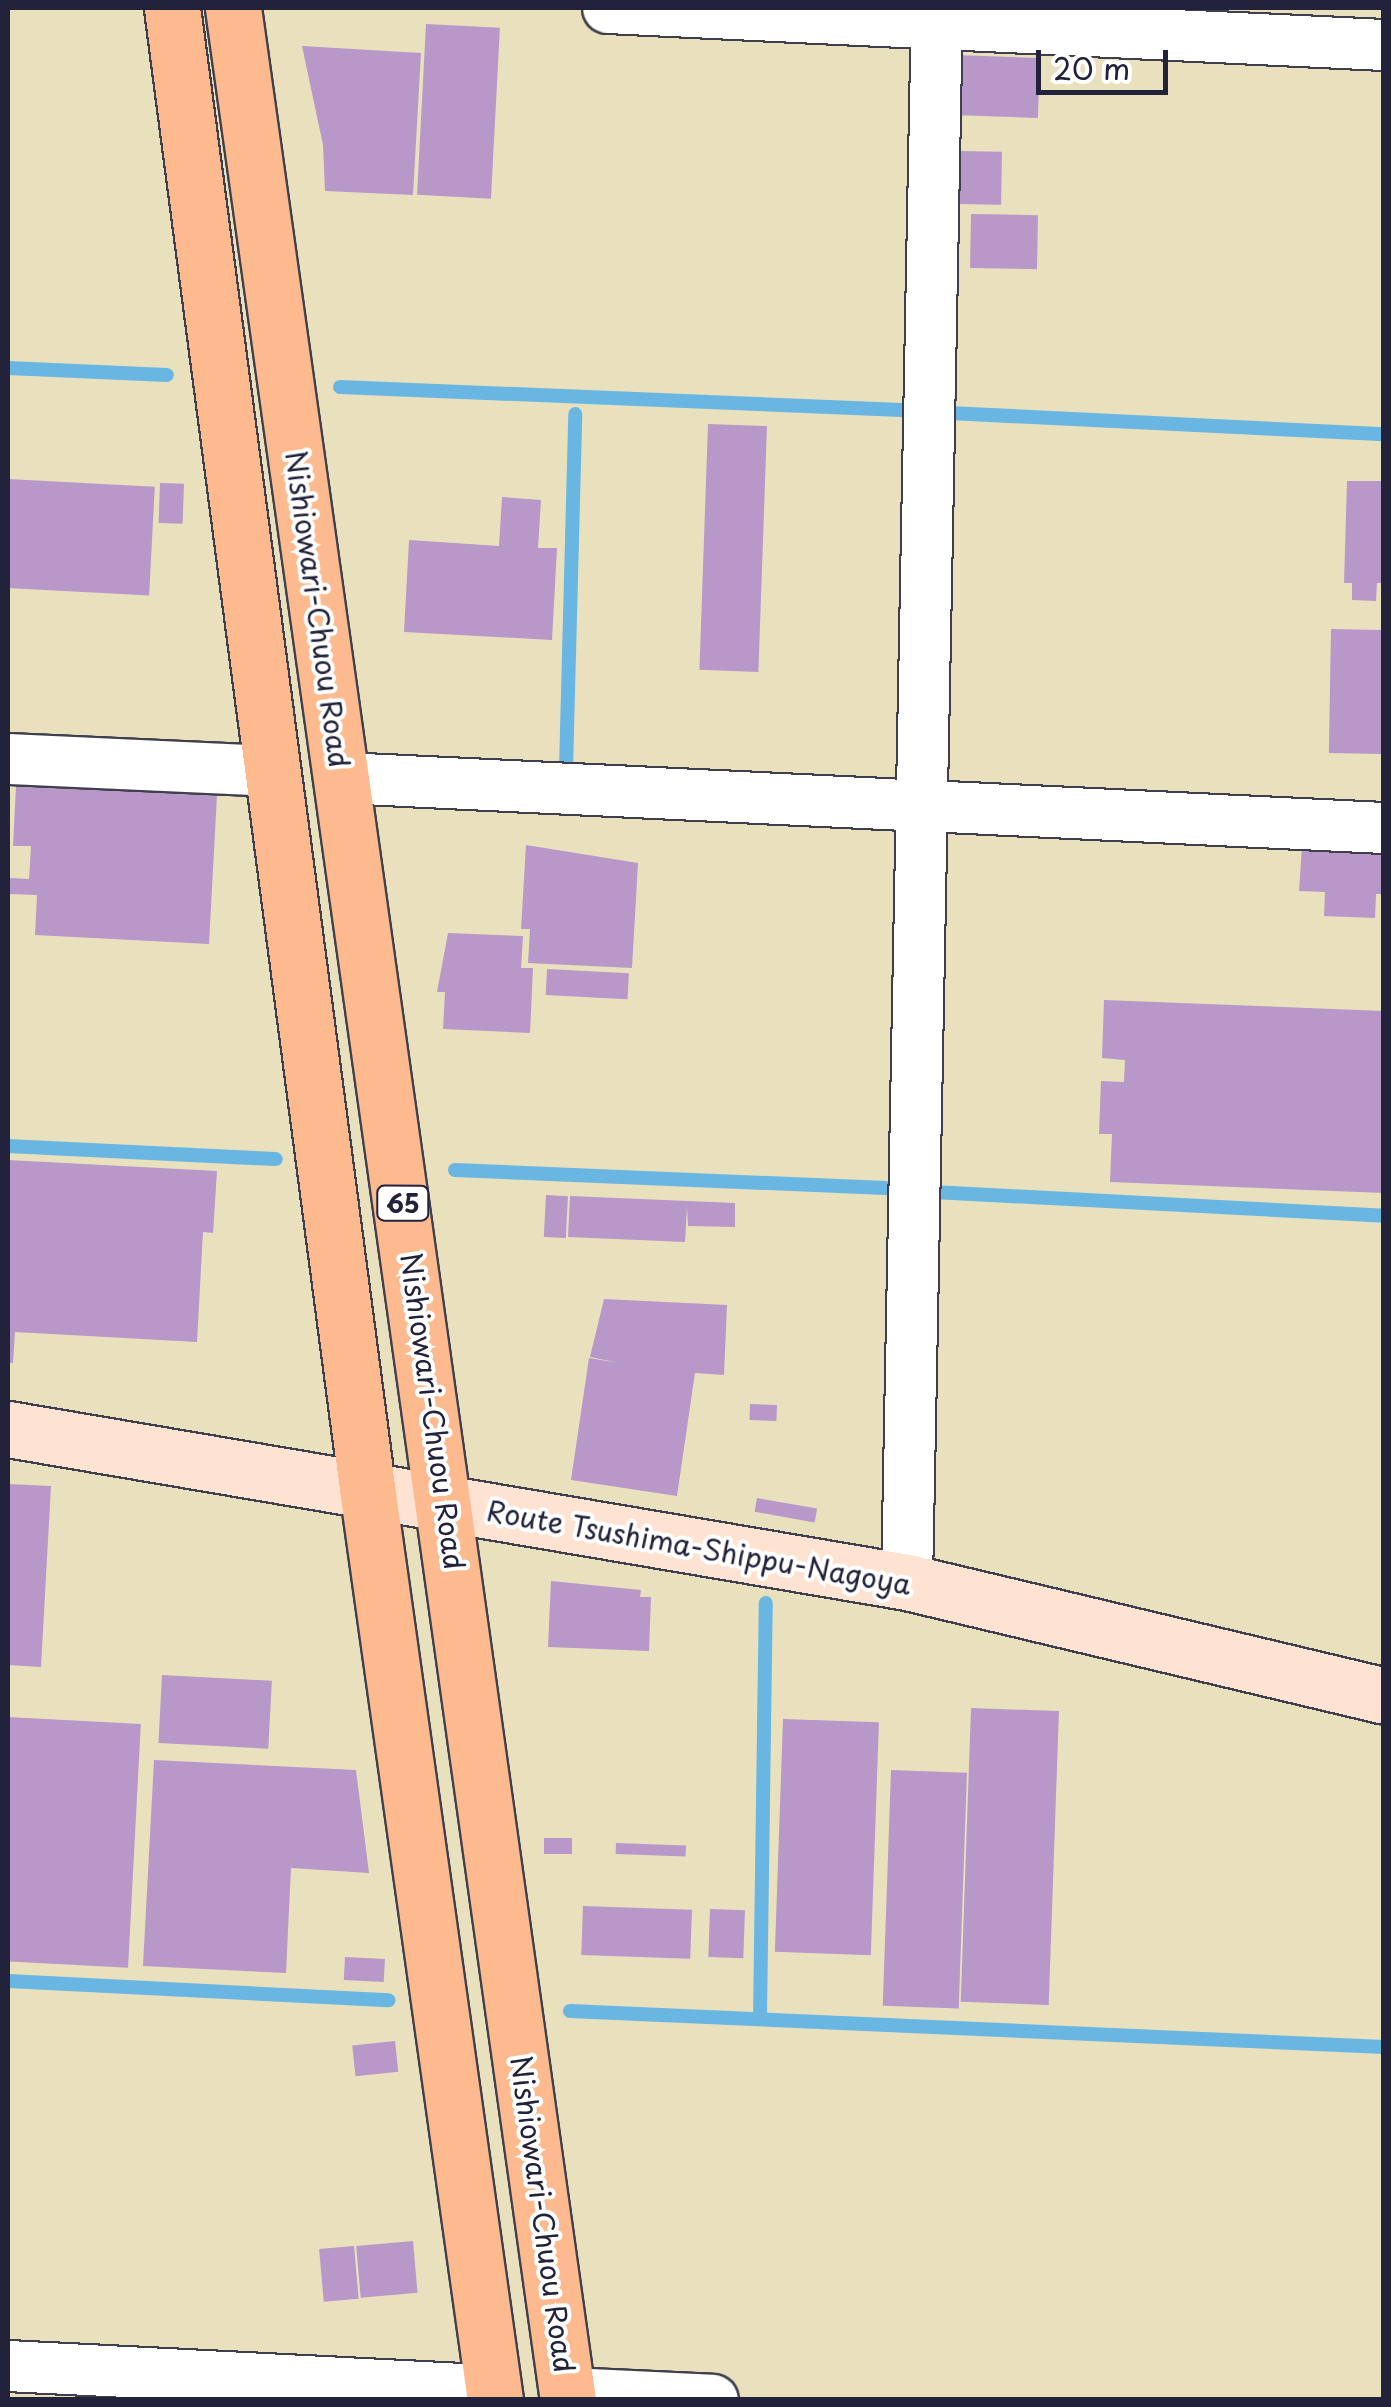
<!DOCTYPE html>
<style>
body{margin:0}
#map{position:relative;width:1391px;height:2407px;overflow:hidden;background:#e9e1bd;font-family:"Playpen Sans",sans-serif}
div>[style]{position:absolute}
.stream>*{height:14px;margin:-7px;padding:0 7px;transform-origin:7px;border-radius:7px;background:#69b6e3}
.building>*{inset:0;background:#b798c9;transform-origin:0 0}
.roads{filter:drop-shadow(2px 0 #403f4e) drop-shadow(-2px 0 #403f4e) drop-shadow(0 2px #403f4e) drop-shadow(0 -2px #403f4e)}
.street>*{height:50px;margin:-25px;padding:0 25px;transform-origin:25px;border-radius:25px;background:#fff}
.secondary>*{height:55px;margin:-27.5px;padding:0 27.5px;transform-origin:27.5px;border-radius:27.5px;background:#fee3d2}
.primary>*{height:55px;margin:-27.5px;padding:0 27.5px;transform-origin:27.5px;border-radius:27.5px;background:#fcba8e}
span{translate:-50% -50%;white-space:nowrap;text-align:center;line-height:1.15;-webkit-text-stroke:8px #fff;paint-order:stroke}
.shield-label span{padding:2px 8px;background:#fff;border:2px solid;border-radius:8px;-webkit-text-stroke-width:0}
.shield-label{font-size:25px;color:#22223b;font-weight:700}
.street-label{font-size:28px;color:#22223b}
.frame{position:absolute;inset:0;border:10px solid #22223b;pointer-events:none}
.scale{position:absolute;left:1036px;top:50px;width:132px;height:45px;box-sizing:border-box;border:5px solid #22223b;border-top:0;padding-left:12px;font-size:30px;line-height:35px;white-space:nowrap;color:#22223b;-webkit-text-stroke:8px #fff;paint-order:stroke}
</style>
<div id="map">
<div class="stream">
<i style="left:8px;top:368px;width:159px;rotate:2.5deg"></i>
<i style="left:340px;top:387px;width:562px;rotate:2.34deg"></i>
<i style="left:949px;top:413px;width:436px;rotate:2.8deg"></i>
<i style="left:566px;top:769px;width:355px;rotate:-88.5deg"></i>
<i style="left:8px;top:1146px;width:268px;rotate:2.8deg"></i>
<i style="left:455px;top:1170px;width:431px;rotate:2.4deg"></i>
<i style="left:933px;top:1192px;width:452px;rotate:3deg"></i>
<i style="left:8px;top:1981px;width:381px;rotate:2.9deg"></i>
<i style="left:570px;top:2011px;width:815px;rotate:2.53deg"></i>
<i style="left:760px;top:2016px;width:413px;rotate:-89.2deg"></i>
</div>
<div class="building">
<i style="left:426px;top:24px;width:74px;height:171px;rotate:3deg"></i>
<i style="clip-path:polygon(302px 46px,421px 53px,413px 195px,325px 191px,323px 145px)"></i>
<i style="left:955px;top:55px;width:85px;height:60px;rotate:2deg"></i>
<i style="left:958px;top:151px;width:44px;height:53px;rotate:1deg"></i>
<i style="left:971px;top:214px;width:67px;height:54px;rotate:1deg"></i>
<i style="left:708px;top:424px;width:59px;height:246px;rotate:2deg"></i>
<i style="left:8px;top:479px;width:147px;height:109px;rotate:3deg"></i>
<i style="clip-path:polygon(1347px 481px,1384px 481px,1384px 583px,1377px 583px,1376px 601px,1352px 600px,1352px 583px,1344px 583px)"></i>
<i style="left:160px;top:483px;width:24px;height:40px;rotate:2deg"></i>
<i style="clip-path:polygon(502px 497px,541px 500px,538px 548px,557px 548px,552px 640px,404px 632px,409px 540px,499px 546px)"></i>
<i style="left:1331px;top:629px;width:53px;height:124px;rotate:1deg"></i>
<i style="clip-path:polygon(16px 786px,217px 795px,209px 944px,35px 935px,37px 895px,9px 894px,10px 878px,29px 879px,31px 846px,13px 846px)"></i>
<i style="clip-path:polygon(526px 845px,638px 863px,632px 968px,528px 963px,530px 929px,521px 929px)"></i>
<i style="clip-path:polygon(1302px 847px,1384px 850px,1384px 894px,1376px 894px,1375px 918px,1324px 916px,1325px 892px,1299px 891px)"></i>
<i style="clip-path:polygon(448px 933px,523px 936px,521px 968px,533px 968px,530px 1033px,443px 1029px,445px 992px,437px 992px)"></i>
<i style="left:547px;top:969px;width:82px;height:26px;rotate:3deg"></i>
<i style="clip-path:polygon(1104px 1000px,1384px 1011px,1384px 1193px,1110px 1182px,1112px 1134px,1099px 1134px,1101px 1081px,1124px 1082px,1125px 1060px,1102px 1058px)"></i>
<i style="clip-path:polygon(8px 1160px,217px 1171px,213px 1233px,203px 1232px,197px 1342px,15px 1332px,13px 1363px,8px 1363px)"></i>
<i style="left:546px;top:1195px;width:22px;height:42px;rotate:3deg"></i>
<i style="clip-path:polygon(570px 1196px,735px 1203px,735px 1227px,688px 1226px,687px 1207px,685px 1242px,568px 1237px)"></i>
<i style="clip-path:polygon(604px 1299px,727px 1305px,724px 1375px,695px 1373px,677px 1496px,571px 1480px,589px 1358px,620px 1363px,590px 1357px)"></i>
<i style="left:750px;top:1404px;width:27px;height:16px;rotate:2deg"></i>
<i style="clip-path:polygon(8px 1484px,51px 1486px,41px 1667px,8px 1665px)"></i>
<i style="left:757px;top:1498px;width:61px;height:14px;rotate:10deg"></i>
<i style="clip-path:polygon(551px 1581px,641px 1590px,640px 1597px,651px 1597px,649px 1651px,548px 1647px)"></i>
<i style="left:162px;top:1675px;width:110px;height:68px;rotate:3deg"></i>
<i style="left:971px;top:1708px;width:88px;height:294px;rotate:2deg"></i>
<i style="left:8px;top:1717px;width:133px;height:244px;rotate:3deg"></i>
<i style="left:783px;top:1719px;width:96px;height:233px;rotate:2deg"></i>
<i style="clip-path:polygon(154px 1760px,356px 1770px,369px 1873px,291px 1868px,286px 1973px,143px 1966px)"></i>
<i style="left:891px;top:1770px;width:76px;height:236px;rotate:2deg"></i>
<i style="left:544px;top:1838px;width:28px;height:16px"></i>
<i style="left:616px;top:1843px;width:70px;height:11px;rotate:2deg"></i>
<i style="left:583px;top:1906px;width:109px;height:49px;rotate:2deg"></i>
<i style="left:710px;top:1909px;width:35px;height:48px;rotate:2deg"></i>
<i style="left:345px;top:1957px;width:40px;height:23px;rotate:3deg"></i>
<i style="left:395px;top:2041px;width:31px;height:43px;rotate:84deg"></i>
<i style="left:413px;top:2241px;width:52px;height:57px;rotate:85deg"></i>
<i style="left:354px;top:2246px;width:53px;height:35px;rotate:85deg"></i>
</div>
<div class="roads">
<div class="street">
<i style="left:608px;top:8px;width:777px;rotate:2.73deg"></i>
<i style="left:8px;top:759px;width:264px;rotate:2.6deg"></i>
<i style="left:343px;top:778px;width:1042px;rotate:2.75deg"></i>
<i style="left:907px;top:1582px;width:1574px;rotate:-88.91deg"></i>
<i style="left:8px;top:2366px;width:487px;rotate:2.9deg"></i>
<i style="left:567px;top:2393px;width:146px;rotate:2.7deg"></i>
</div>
<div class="secondary">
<i style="left:8px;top:1429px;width:912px;rotate:9.66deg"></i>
<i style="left:907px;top:1582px;width:490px;rotate:13.4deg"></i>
</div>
<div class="primary">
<i style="left:172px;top:8px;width:1493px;rotate:82.49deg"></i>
<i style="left:367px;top:1488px;width:921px;rotate:82.01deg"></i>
<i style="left:233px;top:8px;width:2415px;rotate:82.03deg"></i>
</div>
</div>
<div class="shield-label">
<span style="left:403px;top:1203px">65</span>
</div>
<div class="street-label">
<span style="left:318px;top:609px;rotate:82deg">Nishiowari-Chuou Road</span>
<span style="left:433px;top:1411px;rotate:82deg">Nishiowari-Chuou Road</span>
<span style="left:699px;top:1547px;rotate:10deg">Route Tsushima-Shippu-Nagoya</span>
<span style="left:543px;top:2214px;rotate:82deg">Nishiowari-Chuou Road</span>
</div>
<div class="frame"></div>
<div class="scale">20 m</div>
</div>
